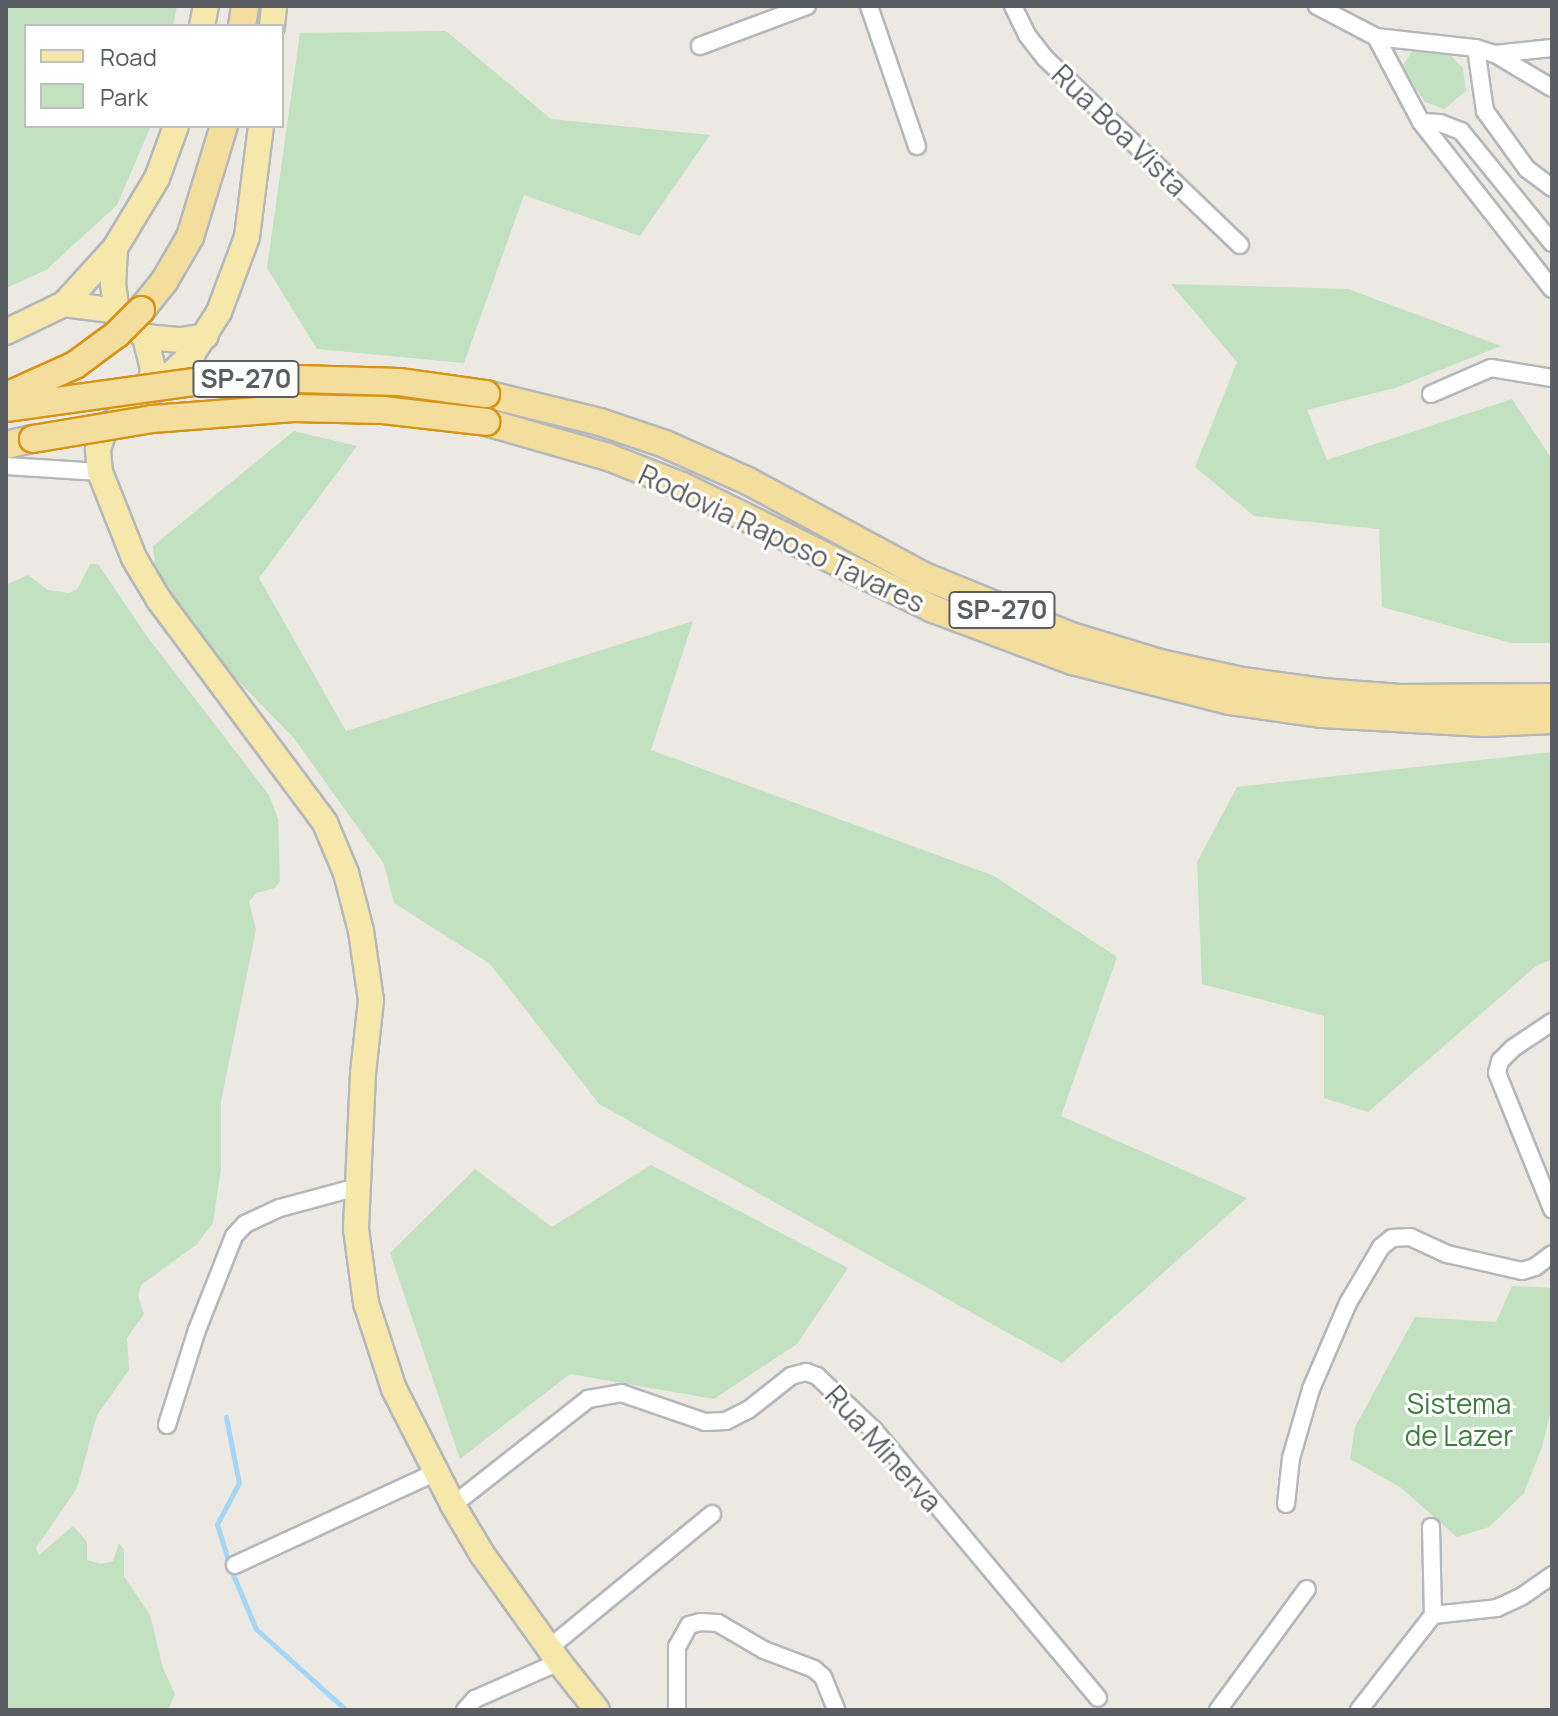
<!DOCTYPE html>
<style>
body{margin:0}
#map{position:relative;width:1558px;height:1716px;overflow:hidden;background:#ebe9e1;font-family:Manrope,sans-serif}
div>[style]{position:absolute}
.green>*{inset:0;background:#c1e1c0}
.stream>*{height:5px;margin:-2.5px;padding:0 2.5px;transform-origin:2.5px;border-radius:2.5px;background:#a6d6f6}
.roads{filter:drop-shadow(2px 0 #b4b7bb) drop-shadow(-2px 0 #b4b7bb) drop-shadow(0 2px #b4b7bb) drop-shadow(0 -2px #b4b7bb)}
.minor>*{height:16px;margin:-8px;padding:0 8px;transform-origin:8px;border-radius:8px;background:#fff}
.primary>*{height:24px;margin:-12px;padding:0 12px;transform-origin:12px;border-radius:12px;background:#f6e7ab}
.trunk>*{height:26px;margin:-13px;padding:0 13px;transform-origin:13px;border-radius:13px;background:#f4de9e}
.bridges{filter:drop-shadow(2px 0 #d79316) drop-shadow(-2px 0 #d79316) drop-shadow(0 2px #d79316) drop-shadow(0 -2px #d79316)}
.trunk-bridge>*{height:26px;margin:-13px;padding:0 13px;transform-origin:13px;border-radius:13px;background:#f4de9e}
span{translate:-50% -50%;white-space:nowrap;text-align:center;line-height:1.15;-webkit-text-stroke:6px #fff;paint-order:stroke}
.shield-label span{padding:2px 6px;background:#fff;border:2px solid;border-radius:6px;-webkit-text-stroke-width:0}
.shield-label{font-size:26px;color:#5a5d61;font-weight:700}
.street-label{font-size:28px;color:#5a5d61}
.park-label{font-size:28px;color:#3c7e3c}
.frame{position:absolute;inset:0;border:8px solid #5a5d61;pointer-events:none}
.legend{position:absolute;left:24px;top:24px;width:260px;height:104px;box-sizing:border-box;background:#fff;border:2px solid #bdbec0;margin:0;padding:10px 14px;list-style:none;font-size:24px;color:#5a5d61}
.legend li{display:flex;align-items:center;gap:16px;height:40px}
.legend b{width:40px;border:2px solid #bdbec0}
</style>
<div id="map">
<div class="green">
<i style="clip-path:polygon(6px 6px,177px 6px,173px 26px,26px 26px,26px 126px,151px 126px,117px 205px,46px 270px,6px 288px)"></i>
<i style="clip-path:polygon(446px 31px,551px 119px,710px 135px,640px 236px,524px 195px,464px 363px,317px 349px,267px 268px,300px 33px)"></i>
<i style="clip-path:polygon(1413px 50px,1449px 54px,1463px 68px,1466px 91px,1444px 109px,1425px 102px,1402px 67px)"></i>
<i style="clip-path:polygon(1171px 284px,1348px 289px,1501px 346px,1395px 388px,1307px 410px,1327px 460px,1512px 399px,1552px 459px,1552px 643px,1511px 643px,1382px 607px,1379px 529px,1254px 516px,1195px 467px,1237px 362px)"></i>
<i style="clip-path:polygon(294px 431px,357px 446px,259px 578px,346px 731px,693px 621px,651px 750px,994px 876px,1117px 957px,1061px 1116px,1247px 1198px,1062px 1363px,599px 1104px,490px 964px,394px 903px,384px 864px,293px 737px,159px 600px,153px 546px)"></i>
<i style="clip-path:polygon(90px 564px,98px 564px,146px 635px,269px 795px,278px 819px,280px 881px,275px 888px,256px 893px,249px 902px,256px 930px,221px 1101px,221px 1169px,213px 1223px,197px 1244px,141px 1285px,138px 1296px,144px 1314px,127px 1338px,129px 1370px,97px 1415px,77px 1488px,36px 1548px,39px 1555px,73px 1526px,87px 1542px,87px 1560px,101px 1564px,113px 1561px,119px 1543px,124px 1550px,124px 1576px,150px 1615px,163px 1668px,175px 1694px,168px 1710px,6px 1710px,6px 585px,28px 575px,48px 590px,69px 593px,78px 588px)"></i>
<i style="clip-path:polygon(1552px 752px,1552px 959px,1536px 966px,1368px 1112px,1324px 1098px,1324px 1016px,1202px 984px,1197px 862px,1237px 787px)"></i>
<i style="clip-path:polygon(651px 1165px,848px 1268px,797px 1344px,714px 1399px,570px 1374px,460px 1459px,390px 1253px,475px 1169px,552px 1227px)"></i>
<i style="clip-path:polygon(1512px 1286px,1552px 1288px,1552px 1406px,1542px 1447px,1524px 1493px,1489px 1527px,1457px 1537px,1400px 1487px,1350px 1459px,1355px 1427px,1415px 1317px,1496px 1322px)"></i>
</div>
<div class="stream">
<i style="left:226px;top:1417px;width:67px;rotate:78.9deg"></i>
<i style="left:239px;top:1483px;width:47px;rotate:118.2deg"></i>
<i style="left:217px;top:1524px;width:48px;rotate:73.1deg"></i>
<i style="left:231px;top:1570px;width:64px;rotate:67deg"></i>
<i style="left:256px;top:1629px;width:121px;rotate:42deg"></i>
</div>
<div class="roads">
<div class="minor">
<i style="left:869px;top:6px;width:148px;rotate:71.1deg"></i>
<i style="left:1013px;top:6px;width:32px;rotate:64deg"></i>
<i style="left:1027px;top:35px;width:29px;rotate:52deg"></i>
<i style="left:1045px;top:58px;width:270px;rotate:43.8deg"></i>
<i style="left:1317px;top:6px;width:67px;rotate:27.7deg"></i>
<i style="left:1376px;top:37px;width:96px;rotate:62.1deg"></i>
<i style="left:1421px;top:122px;width:212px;rotate:51.9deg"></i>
<i style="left:1376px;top:37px;width:101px;rotate:6.3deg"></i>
<i style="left:1476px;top:48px;width:20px;rotate:18deg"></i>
<i style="left:1495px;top:54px;width:66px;rotate:30.8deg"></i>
<i style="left:700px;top:46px;width:114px;rotate:-20.5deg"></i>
<i style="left:1476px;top:48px;width:64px;rotate:81.9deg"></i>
<i style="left:1485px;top:111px;width:72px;rotate:54.1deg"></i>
<i style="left:1527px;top:169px;width:31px;rotate:37deg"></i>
<i style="left:1495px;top:54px;width:57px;rotate:-6deg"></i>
<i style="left:1421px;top:122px;width:19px;rotate:3deg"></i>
<i style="left:1440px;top:123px;width:22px;rotate:21deg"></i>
<i style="left:1461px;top:131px;width:144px;rotate:50.9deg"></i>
<i style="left:1431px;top:394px;width:65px;rotate:-23.4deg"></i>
<i style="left:1491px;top:368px;width:62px;rotate:9.3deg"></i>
<i style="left:6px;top:466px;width:94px;rotate:3.7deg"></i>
<i style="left:1552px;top:1022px;width:47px;rotate:146.3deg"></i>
<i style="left:1513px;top:1048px;width:18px;rotate:135deg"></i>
<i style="left:1500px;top:1061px;width:12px;rotate:104deg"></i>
<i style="left:1497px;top:1073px;width:147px;rotate:68deg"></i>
<i style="left:167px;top:1425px;width:100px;rotate:-72.5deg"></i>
<i style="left:197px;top:1330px;width:101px;rotate:-68.5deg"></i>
<i style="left:234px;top:1236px;width:16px;rotate:-47deg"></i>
<i style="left:245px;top:1224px;width:38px;rotate:-25deg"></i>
<i style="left:280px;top:1208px;width:81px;rotate:-15.1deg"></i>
<i style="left:1286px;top:1504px;width:46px;rotate:-83.8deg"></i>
<i style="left:1291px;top:1458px;width:72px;rotate:-73.8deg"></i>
<i style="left:1311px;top:1389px;width:94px;rotate:-66.7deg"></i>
<i style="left:1348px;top:1303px;width:65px;rotate:-59.5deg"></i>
<i style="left:1381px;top:1247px;width:14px;rotate:-39deg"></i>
<i style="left:1392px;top:1238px;width:18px;rotate:-3deg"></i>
<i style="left:1410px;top:1237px;width:41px;rotate:24.7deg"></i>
<i style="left:1447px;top:1254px;width:77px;rotate:12.8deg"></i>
<i style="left:1522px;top:1271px;width:14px;rotate:-17deg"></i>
<i style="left:1535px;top:1267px;width:21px;rotate:-37deg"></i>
<i style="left:453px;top:1505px;width:172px;rotate:-38.1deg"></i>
<i style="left:588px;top:1399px;width:34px;rotate:-10deg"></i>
<i style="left:621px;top:1393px;width:89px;rotate:19deg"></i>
<i style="left:705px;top:1422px;width:21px;rotate:-3deg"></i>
<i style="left:726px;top:1421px;width:25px;rotate:-27deg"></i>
<i style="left:748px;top:1410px;width:55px;rotate:-38.3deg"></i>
<i style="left:791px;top:1376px;width:16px;rotate:-15deg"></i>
<i style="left:806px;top:1372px;width:12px;rotate:20deg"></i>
<i style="left:817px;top:1376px;width:79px;rotate:43.5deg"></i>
<i style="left:874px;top:1430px;width:349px;rotate:50.1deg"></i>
<i style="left:235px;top:1565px;width:221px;rotate:-24.8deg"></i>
<i style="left:1433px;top:1615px;width:64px;rotate:-6.2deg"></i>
<i style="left:1497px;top:1608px;width:26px;rotate:-25deg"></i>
<i style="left:1521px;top:1597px;width:38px;rotate:-35deg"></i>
<i style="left:549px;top:1648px;width:211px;rotate:-39.4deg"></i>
<i style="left:465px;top:1710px;width:15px;rotate:-48deg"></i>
<i style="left:475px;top:1699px;width:92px;rotate:-23.8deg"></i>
<i style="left:677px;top:1710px;width:63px;rotate:-90deg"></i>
<i style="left:677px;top:1647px;width:25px;rotate:-61deg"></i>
<i style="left:689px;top:1625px;width:11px;rotate:-15deg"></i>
<i style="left:700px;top:1622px;width:18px;rotate:3deg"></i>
<i style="left:718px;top:1623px;width:53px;rotate:30.4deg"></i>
<i style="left:764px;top:1650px;width:53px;rotate:20.8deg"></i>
<i style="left:814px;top:1669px;width:12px;rotate:42deg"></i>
<i style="left:823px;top:1677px;width:35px;rotate:68deg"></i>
<i style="left:1218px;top:1710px;width:150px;rotate:-53.7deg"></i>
<i style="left:1359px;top:1710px;width:120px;rotate:-52.1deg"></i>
<i style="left:1433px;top:1615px;width:88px;rotate:-91.3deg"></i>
</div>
<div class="primary">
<i style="left:202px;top:26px;width:20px;rotate:-79deg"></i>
<i style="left:272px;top:26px;width:20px;rotate:-84deg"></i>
<i style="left:261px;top:126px;width:112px;rotate:97.2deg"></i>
<i style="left:247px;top:237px;width:80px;rotate:110.5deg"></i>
<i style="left:219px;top:312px;width:49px;rotate:122.4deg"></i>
<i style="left:193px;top:353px;width:62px;rotate:136.3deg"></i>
<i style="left:148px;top:396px;width:54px;rotate:143.3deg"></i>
<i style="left:105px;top:428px;width:23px;rotate:108deg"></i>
<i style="left:98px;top:450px;width:22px;rotate:85deg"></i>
<i style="left:100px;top:472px;width:92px;rotate:68.4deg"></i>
<i style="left:134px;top:558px;width:49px;rotate:59.2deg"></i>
<i style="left:159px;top:600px;width:278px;rotate:53.3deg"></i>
<i style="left:325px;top:823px;width:54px;rotate:67.2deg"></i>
<i style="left:346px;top:873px;width:60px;rotate:75.5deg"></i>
<i style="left:361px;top:931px;width:70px;rotate:81.8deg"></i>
<i style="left:371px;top:1000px;width:74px;rotate:96.2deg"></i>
<i style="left:363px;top:1074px;width:155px;rotate:92.6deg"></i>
<i style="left:356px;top:1229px;width:75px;rotate:82.3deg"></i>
<i style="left:366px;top:1303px;width:90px;rotate:72deg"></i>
<i style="left:394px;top:1389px;width:130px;rotate:63deg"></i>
<i style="left:453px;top:1505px;width:57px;rotate:59.4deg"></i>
<i style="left:482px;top:1554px;width:133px;rotate:54.5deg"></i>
<i style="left:559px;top:1662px;width:61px;rotate:51.6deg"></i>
<i style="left:115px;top:248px;width:36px;rotate:93deg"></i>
<i style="left:113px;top:284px;width:27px;rotate:82deg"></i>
<i style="left:64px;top:304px;width:53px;rotate:7.5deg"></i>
<i style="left:117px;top:311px;width:38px;rotate:43deg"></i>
<i style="left:145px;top:337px;width:33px;rotate:76deg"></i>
<i style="left:153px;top:369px;width:27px;rotate:100deg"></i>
<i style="left:6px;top:332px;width:64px;rotate:-25.8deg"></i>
<i style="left:64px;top:304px;width:76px;rotate:-47.7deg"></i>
<i style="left:115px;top:248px;width:82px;rotate:-59deg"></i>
<i style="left:157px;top:178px;width:55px;rotate:-69.9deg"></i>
<i style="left:145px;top:337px;width:36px;rotate:5deg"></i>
<i style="left:181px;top:340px;width:25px;rotate:-9deg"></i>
</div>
<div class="trunk">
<i style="left:242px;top:26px;width:20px;rotate:-81deg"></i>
<i style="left:141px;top:310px;width:38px;rotate:-51deg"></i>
<i style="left:165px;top:280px;width:50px;rotate:-59.8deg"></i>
<i style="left:190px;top:237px;width:116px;rotate:-73deg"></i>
<i style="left:486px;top:394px;width:117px;rotate:13.8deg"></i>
<i style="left:600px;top:422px;width:69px;rotate:18.7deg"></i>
<i style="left:665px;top:444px;width:91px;rotate:24deg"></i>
<i style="left:748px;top:481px;width:200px;rotate:28.4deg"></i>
<i style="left:924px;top:576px;width:159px;rotate:22.2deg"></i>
<i style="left:1071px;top:636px;width:93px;rotate:16.9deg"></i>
<i style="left:1160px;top:663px;width:84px;rotate:12.4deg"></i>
<i style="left:1242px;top:681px;width:81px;rotate:7.8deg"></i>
<i style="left:1322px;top:692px;width:78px;rotate:4.4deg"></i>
<i style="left:1400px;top:698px;width:152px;rotate:-0.4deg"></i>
<i style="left:486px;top:422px;width:127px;rotate:16deg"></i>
<i style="left:608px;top:457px;width:79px;rotate:21.4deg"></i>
<i style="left:682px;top:486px;width:280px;rotate:26.1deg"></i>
<i style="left:933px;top:609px;width:148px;rotate:20.5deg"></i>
<i style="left:1072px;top:661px;width:162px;rotate:14.3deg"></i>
<i style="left:1229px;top:701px;width:94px;rotate:8deg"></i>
<i style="left:1322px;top:714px;width:163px;rotate:3.2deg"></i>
<i style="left:1485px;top:723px;width:67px;rotate:-2.6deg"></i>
<i style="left:6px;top:445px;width:28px;rotate:-13deg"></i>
</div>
</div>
<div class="bridges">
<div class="trunk-bridge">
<i style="left:6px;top:396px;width:76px;rotate:-24.2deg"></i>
<i style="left:75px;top:365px;width:52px;rotate:-36.4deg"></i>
<i style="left:117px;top:334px;width:34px;rotate:-45deg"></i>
<i style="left:6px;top:408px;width:203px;rotate:-7.9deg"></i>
<i style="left:207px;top:380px;width:58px;rotate:-2deg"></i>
<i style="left:265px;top:378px;width:134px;rotate:1.7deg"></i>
<i style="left:399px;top:382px;width:88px;rotate:7.9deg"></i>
<i style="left:33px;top:439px;width:121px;rotate:-9.5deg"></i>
<i style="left:152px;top:419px;width:142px;rotate:-4.4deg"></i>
<i style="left:294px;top:408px;width:89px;rotate:1.3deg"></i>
<i style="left:383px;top:410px;width:104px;rotate:6.6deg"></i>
</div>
</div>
<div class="shield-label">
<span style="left:246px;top:379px">SP-270</span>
<span style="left:1002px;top:610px">SP-270</span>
</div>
<div class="street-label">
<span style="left:1120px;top:130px;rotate:44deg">Rua Boa Vista</span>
<span style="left:782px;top:538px;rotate:25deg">Rodovia Raposo Tavares</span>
<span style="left:884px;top:1448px;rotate:48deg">Rua Minerva</span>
</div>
<div class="park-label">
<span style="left:1459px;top:1419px">Sistema<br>de Lazer</span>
</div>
<div class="frame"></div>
<ul class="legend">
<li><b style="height:10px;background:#f6e7ab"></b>Road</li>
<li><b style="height:22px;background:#c1e1c0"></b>Park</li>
</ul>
</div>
